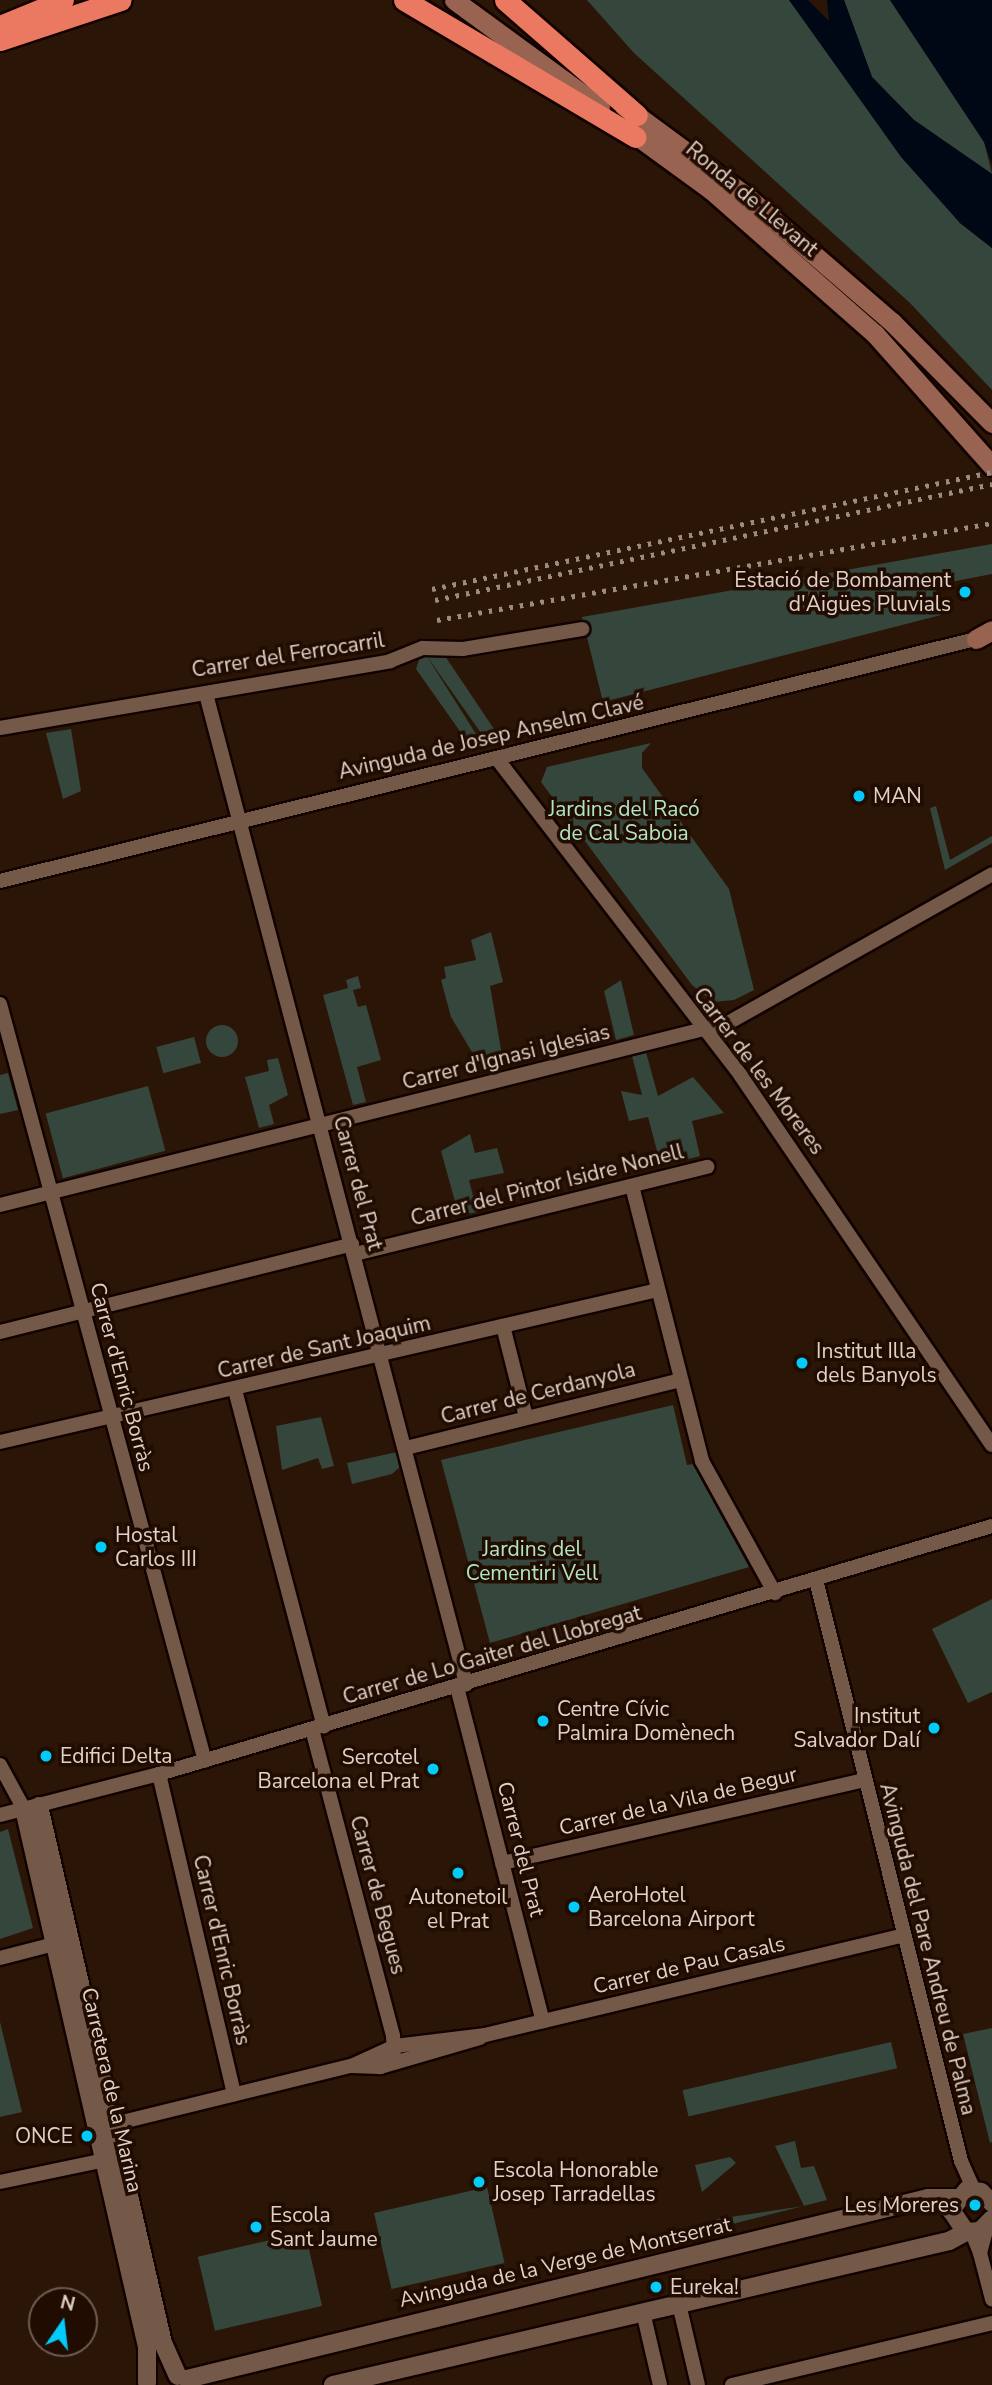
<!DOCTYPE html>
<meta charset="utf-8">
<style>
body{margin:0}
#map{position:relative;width:992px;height:2385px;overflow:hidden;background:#2b1507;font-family:"Nunito Sans",sans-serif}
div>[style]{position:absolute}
.green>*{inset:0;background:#35463c;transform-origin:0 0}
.round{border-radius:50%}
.water>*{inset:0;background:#000715}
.roads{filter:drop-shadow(2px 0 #120200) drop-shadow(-2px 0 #120200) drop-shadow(0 2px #120200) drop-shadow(0 -2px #120200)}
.minor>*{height:14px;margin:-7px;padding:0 7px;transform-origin:7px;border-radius:7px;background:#745949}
.tertiary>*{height:18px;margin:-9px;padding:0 9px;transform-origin:9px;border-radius:9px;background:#745949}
.secondary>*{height:19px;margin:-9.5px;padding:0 9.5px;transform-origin:9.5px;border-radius:9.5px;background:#986350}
.motorway>*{height:21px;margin:-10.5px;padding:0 10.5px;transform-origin:10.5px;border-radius:10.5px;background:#eb7961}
.rail>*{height:5px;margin-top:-2.5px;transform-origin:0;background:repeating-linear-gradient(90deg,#9e8b80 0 3.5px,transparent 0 10.5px)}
.dots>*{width:19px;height:19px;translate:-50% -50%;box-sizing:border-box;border:4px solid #210c01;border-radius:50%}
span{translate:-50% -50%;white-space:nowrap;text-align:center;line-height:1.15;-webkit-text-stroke:7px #210c01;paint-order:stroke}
.street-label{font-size:21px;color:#e1d1c8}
.poi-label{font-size:21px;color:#e1d1c8}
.right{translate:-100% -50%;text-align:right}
.left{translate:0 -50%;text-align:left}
.park-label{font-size:21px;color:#afe6c5}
.north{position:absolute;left:28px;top:2287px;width:70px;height:70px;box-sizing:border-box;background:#210c01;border:2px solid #6e5b51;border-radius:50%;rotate:14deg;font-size:19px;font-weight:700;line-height:28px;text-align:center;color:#e1d1c8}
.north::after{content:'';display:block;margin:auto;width:24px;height:32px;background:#02cbf9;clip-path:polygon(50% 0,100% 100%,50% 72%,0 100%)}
</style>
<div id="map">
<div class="green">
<i style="clip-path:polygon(587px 0,789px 0,960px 223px,992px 248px,992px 390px,910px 303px,634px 53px)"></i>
<i style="clip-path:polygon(844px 0,890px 0,984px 142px,992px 174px,914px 120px,872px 77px)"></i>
<i style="clip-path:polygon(992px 544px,992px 574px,935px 585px,941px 615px,603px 702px,582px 617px)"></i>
<i style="clip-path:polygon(421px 654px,445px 656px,494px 729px,481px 733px,426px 655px,476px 734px,464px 737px,416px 669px)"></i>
<i style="clip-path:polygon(71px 729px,81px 791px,63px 799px,46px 733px)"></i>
<i style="clip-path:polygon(651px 743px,642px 753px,642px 768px,729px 889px,754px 990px,734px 1000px,713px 1002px,692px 985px,541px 782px,547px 767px)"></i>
<i style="clip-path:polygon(936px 806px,950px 860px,992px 836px,992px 843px,945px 870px,930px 808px)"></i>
<i style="clip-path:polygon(491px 932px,503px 982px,490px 986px,504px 1067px,484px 1072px,451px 1017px,441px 980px,446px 978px,444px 967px,476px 960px,471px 940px)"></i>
<i style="clip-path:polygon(358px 976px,361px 988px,353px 990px,358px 1007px,366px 1005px,381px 1060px,357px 1067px,366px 1102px,353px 1105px,323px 995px,348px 988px,346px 980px)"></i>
<i style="clip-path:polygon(621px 980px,634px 1035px,616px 1040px,604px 991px)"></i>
<i class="round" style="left:206px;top:1025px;width:32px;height:32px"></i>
<i style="left:194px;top:1037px;width:27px;height:39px;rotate:75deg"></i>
<i style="clip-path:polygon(646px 1052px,658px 1096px,693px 1077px,724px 1113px,692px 1121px,700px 1156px,661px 1166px,648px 1117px,629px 1121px,621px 1091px,642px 1095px,632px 1056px)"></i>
<i style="clip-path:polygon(278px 1058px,288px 1095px,269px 1105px,274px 1124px,259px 1128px,245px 1077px,269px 1071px,267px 1060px)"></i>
<i style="clip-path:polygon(8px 1073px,18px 1110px,0 1114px,0 1075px)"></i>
<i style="left:148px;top:1086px;width:67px;height:106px;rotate:75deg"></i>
<i style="clip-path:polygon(470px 1134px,475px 1153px,497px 1148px,504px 1173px,469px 1180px,477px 1212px,459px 1216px,441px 1151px)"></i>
<i style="clip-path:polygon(673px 1405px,687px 1465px,693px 1464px,749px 1567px,490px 1643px,441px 1460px)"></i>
<i style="clip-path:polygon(321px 1417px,334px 1466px,322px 1469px,318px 1458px,282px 1470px,276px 1426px)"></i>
<i style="clip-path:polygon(397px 1452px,401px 1466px,392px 1474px,352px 1484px,347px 1463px)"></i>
<i style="clip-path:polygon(992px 1599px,992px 1692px,968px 1703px,932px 1629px)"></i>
<i style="clip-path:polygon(8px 1829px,33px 1928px,0 1939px,0 1832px)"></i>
<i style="clip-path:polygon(0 2022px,22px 2112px,0 2117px)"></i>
<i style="clip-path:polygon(992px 2028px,992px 2142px,990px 2143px,963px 2034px)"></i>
<i style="left:891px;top:2042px;width:27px;height:214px;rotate:77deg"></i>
<i style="clip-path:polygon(795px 2141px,801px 2168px,814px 2166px,827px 2200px,713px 2229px,717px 2219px,804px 2206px,775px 2146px)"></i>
<i style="clip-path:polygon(730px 2157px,736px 2163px,702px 2192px,695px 2165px)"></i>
<i style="left:487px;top:2187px;width:78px;height:116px;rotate:77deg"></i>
<i style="left:305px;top:2232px;width:76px;height:110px;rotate:77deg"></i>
</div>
<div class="water">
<i style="clip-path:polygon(789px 0,808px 0,829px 21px,827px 0,844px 0,872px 77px,914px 120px,992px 174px,992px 248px,960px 223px,901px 157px)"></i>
<i style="clip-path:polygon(890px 0,992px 0,992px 164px,984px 142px)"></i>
</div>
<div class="roads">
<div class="minor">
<i style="left:206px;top:694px;width:1024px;rotate:75.28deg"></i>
<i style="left:0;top:728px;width:396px;rotate:-9.7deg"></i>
<i style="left:390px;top:661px;width:35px;rotate:-22deg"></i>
<i style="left:423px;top:648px;width:40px;rotate:1.4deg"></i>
<i style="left:463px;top:649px;width:121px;rotate:-9.5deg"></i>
<i style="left:498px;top:760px;width:399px;rotate:52.4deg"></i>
<i style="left:741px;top:1076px;width:446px;rotate:55.8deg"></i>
<i style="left:0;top:881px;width:1014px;rotate:-13.93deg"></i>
<i style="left:0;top:1004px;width:784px;rotate:74.85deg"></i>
<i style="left:632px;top:1186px;width:284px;rotate:75.7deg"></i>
<i style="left:702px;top:1461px;width:151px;rotate:61.1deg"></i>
<i style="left:0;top:1205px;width:750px;rotate:-14.04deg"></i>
<i style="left:728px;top:1023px;width:303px;rotate:-29.4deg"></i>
<i style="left:355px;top:1254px;width:363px;rotate:-13.9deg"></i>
<i style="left:503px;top:1326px;width:94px;rotate:75.8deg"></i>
<i style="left:0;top:1332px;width:363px;rotate:-14deg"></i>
<i style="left:235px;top:1390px;width:348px;rotate:75.2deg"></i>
<i style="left:0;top:1442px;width:675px;rotate:-13.01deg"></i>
<i style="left:406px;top:1448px;width:283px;rotate:-13.9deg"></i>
<i style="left:816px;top:1580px;width:599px;rotate:75.99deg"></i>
<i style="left:961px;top:2161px;width:32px;rotate:66deg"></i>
<i style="left:457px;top:1687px;width:345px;rotate:75.6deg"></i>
<i style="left:312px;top:1729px;width:318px;rotate:75.2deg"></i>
<i style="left:393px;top:2036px;width:15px;rotate:86deg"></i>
<i style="left:394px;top:2051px;width:21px;rotate:131deg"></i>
<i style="left:0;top:1765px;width:50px;rotate:61.4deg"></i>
<i style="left:159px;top:1774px;width:329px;rotate:76.8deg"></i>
<i style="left:0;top:1815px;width:164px;rotate:-14.5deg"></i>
<i style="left:159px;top:1774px;width:869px;rotate:-16.58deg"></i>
<i style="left:502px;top:1863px;width:371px;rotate:-12.9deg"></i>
<i style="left:0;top:1958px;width:64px;rotate:-14.5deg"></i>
<i style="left:351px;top:2066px;width:29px;rotate:2deg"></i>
<i style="left:380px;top:2067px;width:104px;rotate:-16.2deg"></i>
<i style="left:114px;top:2124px;width:244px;rotate:-13.8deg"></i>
<i style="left:351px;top:2066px;width:48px;rotate:-24.4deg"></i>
<i style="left:395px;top:2046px;width:91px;rotate:-7deg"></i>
<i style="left:485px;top:2035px;width:431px;rotate:-13.4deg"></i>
<i style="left:0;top:2182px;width:107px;rotate:-11.8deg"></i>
<i style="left:972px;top:2233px;width:22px;rotate:68deg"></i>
<i style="left:980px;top:2253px;width:27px;rotate:-75deg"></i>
<i style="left:980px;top:2253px;width:48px;rotate:75.4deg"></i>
<i style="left:679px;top:2304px;width:83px;rotate:76.8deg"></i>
<i style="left:643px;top:2312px;width:75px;rotate:76.9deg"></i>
<i style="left:732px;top:2385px;width:267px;rotate:-13.4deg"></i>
</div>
<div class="tertiary">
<i style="left:39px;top:1806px;width:551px;rotate:77deg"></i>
<i style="left:163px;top:2343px;width:36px;rotate:66deg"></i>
<i style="left:24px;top:1809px;width:552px;rotate:77.12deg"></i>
<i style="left:147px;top:2347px;width:36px;rotate:90deg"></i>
<i style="left:992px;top:2203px;width:16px;rotate:-135deg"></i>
<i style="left:981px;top:2192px;width:14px;rotate:-172deg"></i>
<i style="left:967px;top:2190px;width:26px;rotate:129deg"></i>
<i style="left:951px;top:2210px;width:27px;rotate:56deg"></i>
<i style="left:966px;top:2232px;width:14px;rotate:-4deg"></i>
<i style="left:980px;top:2231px;width:17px;rotate:-45deg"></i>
<i style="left:187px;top:2379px;width:763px;rotate:-13.73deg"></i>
<i style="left:928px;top:2198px;width:28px"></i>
<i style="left:333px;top:2385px;width:633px;rotate:-13.16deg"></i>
<i style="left:949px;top:2241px;width:19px;rotate:-28deg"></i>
</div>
<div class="secondary">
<i style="left:454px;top:0;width:181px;rotate:36.2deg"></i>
<i style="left:624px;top:106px;width:152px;rotate:36.4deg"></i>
<i style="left:746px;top:196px;width:193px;rotate:40.8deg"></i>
<i style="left:892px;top:322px;width:142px;rotate:45.3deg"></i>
<i style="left:626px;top:128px;width:105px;rotate:36.1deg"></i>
<i style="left:711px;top:190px;width:218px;rotate:41.3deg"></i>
<i style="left:875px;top:334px;width:176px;rotate:48.4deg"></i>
<i style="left:976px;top:639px;width:18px;rotate:-29deg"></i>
</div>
<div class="motorway">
<i style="left:404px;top:0;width:269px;rotate:30.6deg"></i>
<i style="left:505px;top:0;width:175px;rotate:41.1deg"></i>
<i style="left:0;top:26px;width:68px;rotate:-22.4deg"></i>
<i style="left:0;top:40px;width:127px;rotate:-18.3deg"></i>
</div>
</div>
<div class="rail">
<i style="left:432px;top:589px;width:572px;rotate:-11.8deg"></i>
<i style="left:435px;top:600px;width:569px;rotate:-11.76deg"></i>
<i style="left:437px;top:620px;width:563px;rotate:-9.91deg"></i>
</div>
<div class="dots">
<i style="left:965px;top:592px;background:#02cbf9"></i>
<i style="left:859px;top:796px;background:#02cbf9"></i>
<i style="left:802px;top:1363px;background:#02cbf9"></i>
<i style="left:101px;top:1547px;background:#02cbf9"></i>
<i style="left:543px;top:1721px;background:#02cbf9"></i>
<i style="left:934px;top:1728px;background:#02cbf9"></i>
<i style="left:46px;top:1756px;background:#02cbf9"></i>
<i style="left:433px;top:1769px;background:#02cbf9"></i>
<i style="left:458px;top:1873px;background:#02cbf9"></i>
<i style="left:574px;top:1907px;background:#02cbf9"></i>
<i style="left:87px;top:2136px;background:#02cbf9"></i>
<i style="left:479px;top:2182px;background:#02cbf9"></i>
<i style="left:975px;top:2205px;background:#02cbf9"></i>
<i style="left:256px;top:2227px;background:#02cbf9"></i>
<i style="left:656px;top:2287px;background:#02cbf9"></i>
</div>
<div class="street-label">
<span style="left:752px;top:199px;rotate:40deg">Ronda de Llevant</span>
<span style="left:288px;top:655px;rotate:-9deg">Carrer del Ferrocarril</span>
<span style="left:491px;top:737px;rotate:-13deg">Avinguda de Josep Anselm Clavé</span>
<span style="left:506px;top:1057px;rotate:-14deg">Carrer d'Ignasi Iglesias</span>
<span style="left:759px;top:1071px;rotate:53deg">Carrer de les Moreres</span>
<span style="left:358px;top:1183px;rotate:75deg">Carrer del Prat</span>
<span style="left:547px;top:1185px;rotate:-14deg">Carrer del Pintor Isidre Nonell</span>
<span style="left:324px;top:1347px;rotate:-13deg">Carrer de Sant Joaquim</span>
<span style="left:122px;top:1377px;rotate:75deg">Carrer d'Enric Borràs</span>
<span style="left:538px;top:1393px;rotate:-14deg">Carrer de Cerdanyola</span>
<span style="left:492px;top:1655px;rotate:-16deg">Carrer de Lo Gaiter del Llobregat</span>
<span style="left:678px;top:1801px;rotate:-13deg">Carrer de la Vila de Begur</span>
<span style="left:521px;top:1849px;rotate:76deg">Carrer del Prat</span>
<span style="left:378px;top:1895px;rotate:75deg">Carrer de Begues</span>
<span style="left:928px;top:1949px;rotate:76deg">Avinguda del Pare Andreu de Palma</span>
<span style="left:222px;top:1950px;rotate:77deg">Carrer d'Enric Borràs</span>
<span style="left:689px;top:1965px;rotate:-13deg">Carrer de Pau Casals</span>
<span style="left:112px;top:2090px;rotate:77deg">Carretera de la Marina</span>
<span style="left:565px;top:2262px;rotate:-13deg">Avinguda de la Verge de Montserrat</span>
</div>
<div class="poi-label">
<span class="right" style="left:951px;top:592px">Estació de Bombament<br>d'Aigües Pluvials</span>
<span class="left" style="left:873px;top:796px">MAN</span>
<span class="left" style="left:816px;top:1363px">Institut Illa<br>dels Banyols</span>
<span class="left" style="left:115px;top:1547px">Hostal<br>Carlos III</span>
<span class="left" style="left:557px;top:1721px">Centre Cívic<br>Palmira Domènech</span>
<span class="right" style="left:920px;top:1728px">Institut<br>Salvador Dalí</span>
<span class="left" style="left:60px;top:1756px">Edifici Delta</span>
<span class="right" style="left:419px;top:1769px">Sercotel<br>Barcelona el Prat</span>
<span class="left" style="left:588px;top:1907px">AeroHotel<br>Barcelona Airport</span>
<span style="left:458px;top:1909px">Autonetoil<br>el Prat</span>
<span class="right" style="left:73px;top:2136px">ONCE</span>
<span class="left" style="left:493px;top:2182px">Escola Honorable<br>Josep Tarradellas</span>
<span class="right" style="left:959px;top:2205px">Les Moreres</span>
<span class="left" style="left:270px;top:2227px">Escola<br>Sant Jaume</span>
<span class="left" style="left:670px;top:2287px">Eureka!</span>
</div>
<div class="park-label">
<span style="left:624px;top:821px">Jardins del Racó<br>de Cal Saboia</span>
<span style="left:532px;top:1561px">Jardins del<br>Cementiri Vell</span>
</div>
<div class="north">N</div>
</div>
